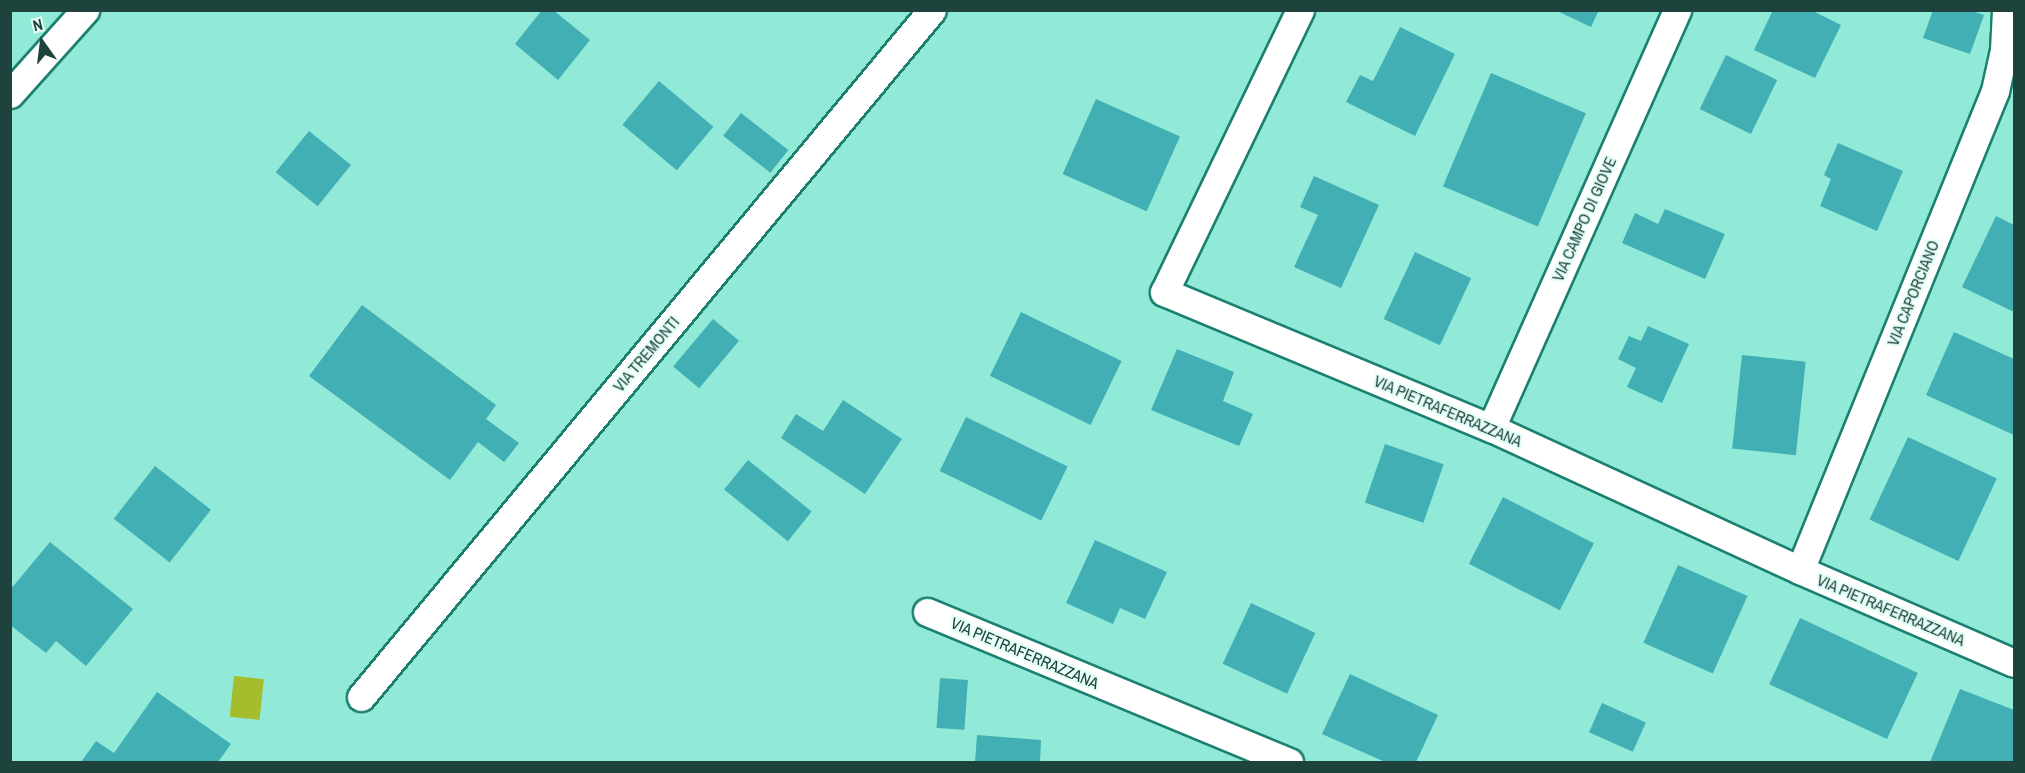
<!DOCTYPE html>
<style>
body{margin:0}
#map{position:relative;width:2025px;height:773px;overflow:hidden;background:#91ead8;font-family:"Archivo Narrow",sans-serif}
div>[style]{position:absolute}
.water>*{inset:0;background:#a4bd2c;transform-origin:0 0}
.building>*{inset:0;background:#41afb4;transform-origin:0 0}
.roads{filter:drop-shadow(2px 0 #1c8070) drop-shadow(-2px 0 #1c8070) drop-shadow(0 2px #1c8070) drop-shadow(0 -2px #1c8070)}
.street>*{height:27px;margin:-13.5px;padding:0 13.5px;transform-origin:13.5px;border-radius:13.5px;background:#fff}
span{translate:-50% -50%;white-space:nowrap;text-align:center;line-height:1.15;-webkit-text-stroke:4.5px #e5fef7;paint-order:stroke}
.street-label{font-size:16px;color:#1d433c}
.frame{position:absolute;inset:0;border:12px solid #1d433c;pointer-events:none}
.north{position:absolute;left:12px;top:12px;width:60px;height:60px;-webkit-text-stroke:4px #e5fef7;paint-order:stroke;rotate:346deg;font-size:16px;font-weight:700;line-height:24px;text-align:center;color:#1d433c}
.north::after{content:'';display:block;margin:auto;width:21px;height:27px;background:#1d433c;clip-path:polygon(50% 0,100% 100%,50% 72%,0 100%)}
</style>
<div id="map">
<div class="water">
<i style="left:234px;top:676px;width:30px;height:41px;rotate:6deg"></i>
</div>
<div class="building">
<i style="clip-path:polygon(542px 10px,553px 10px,590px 40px,558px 80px,515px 44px)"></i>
<i style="clip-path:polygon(1555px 10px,1599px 10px,1591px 27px)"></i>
<i style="clip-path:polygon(1773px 10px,1811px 10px,1841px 25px,1815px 78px,1754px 50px)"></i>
<i style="clip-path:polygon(1933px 10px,1970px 10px,1984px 15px,1970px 54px,1923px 38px)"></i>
<i style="clip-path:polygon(1400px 27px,1455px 54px,1415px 136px,1346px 102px,1360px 75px,1373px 81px)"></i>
<i style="left:1726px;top:55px;width:57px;height:60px;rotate:26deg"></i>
<i style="left:1491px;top:73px;width:103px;height:123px;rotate:23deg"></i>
<i style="left:659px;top:81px;width:71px;height:57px;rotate:40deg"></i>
<i style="left:1096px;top:99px;width:92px;height:82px;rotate:24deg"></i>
<i style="left:741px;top:113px;width:60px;height:29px;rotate:38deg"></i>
<i style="left:309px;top:131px;width:54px;height:53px;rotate:39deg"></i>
<i style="clip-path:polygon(1838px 143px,1903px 171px,1877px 231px,1820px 206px,1831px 179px,1824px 175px)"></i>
<i style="clip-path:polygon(1314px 176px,1379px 205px,1341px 288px,1294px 267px,1318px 215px,1300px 207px)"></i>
<i style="clip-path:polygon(1665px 209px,1725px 234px,1705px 279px,1622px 243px,1635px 213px,1658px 224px)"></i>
<i style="clip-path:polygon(1996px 216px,2014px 225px,2014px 312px,1962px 287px)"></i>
<i style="left:1415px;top:252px;width:62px;height:74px;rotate:25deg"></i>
<i style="clip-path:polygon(362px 305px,496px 405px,486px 419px,519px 443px,504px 462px,478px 442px,450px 480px,309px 376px)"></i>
<i style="left:1021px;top:312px;width:112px;height:71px;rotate:26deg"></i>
<i style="left:713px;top:319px;width:34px;height:62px;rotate:40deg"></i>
<i style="clip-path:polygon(1648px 326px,1689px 344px,1662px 403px,1627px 387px,1636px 368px,1618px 359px,1629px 336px,1641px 341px)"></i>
<i style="clip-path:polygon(1954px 332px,2014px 359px,2014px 435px,1926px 395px)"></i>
<i style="clip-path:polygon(1177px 349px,1234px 372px,1223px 401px,1253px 414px,1239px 446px,1151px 410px)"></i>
<i style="left:1742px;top:355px;width:64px;height:94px;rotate:6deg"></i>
<i style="clip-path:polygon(843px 400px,902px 439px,865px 494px,781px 438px,796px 414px,823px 431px)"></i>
<i style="left:966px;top:417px;width:113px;height:60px;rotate:26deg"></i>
<i style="left:1908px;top:437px;width:98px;height:91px;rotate:25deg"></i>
<i style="left:1385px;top:444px;width:62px;height:62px;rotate:19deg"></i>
<i style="left:748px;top:460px;width:82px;height:38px;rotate:39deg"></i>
<i style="left:155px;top:466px;width:71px;height:67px;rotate:38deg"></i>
<i style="left:1503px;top:497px;width:102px;height:75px;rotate:27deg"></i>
<i style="clip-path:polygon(1095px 540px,1167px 572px,1145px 619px,1120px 608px,1113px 624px,1066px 603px)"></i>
<i style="clip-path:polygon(50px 542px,133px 609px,86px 666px,56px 641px,46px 653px,10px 625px,10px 590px)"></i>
<i style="left:1678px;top:565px;width:76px;height:85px;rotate:24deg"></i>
<i style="left:1251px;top:603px;width:71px;height:67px;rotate:25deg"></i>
<i style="left:1800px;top:618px;width:130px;height:73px;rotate:25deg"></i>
<i style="clip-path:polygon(1350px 674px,1438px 715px,1416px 762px,1385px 762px,1322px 734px)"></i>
<i style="left:940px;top:678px;width:28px;height:50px;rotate:4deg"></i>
<i style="clip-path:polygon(1960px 689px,2014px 710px,2014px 762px,1930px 762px)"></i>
<i style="clip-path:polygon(157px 692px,231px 744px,218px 762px,81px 762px,96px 741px,114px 753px)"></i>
<i style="left:1602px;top:703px;width:48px;height:32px;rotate:24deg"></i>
<i style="clip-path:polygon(977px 735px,1041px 740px,1040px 762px,975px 762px)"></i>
</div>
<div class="roads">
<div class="street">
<i style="left:1300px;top:10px;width:313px;rotate:115.7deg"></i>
<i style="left:1164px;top:292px;width:354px;rotate:22.6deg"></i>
<i style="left:1491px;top:428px;width:340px;rotate:24.7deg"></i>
<i style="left:1800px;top:570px;width:233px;rotate:23.5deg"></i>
<i style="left:10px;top:94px;width:113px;rotate:-48.2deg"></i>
<i style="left:1491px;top:428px;width:458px;rotate:-66deg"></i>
<i style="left:1800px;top:570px;width:517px;rotate:-67.85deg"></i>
<i style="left:1995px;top:91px;width:42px;rotate:-77.6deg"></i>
<i style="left:2004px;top:50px;width:40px;rotate:-87.1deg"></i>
<i style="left:927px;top:612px;width:392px;rotate:22.5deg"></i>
<i style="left:361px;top:697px;width:893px;rotate:-50.27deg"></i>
</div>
</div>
<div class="street-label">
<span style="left:1584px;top:219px;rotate:-66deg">VIA CAMPO DI GIOVE</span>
<span style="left:1913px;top:293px;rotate:-68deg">VIA CAPORCIANO</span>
<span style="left:646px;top:354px;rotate:-50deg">VIA TREMONTI</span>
<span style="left:1448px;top:411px;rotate:23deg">VIA PIETRAFERRAZZANA</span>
<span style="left:1891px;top:610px;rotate:23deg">VIA PIETRAFERRAZZANA</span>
<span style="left:1025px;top:653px;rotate:23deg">VIA PIETRAFERRAZZANA</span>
</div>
<div class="frame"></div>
<div class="north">N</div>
</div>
